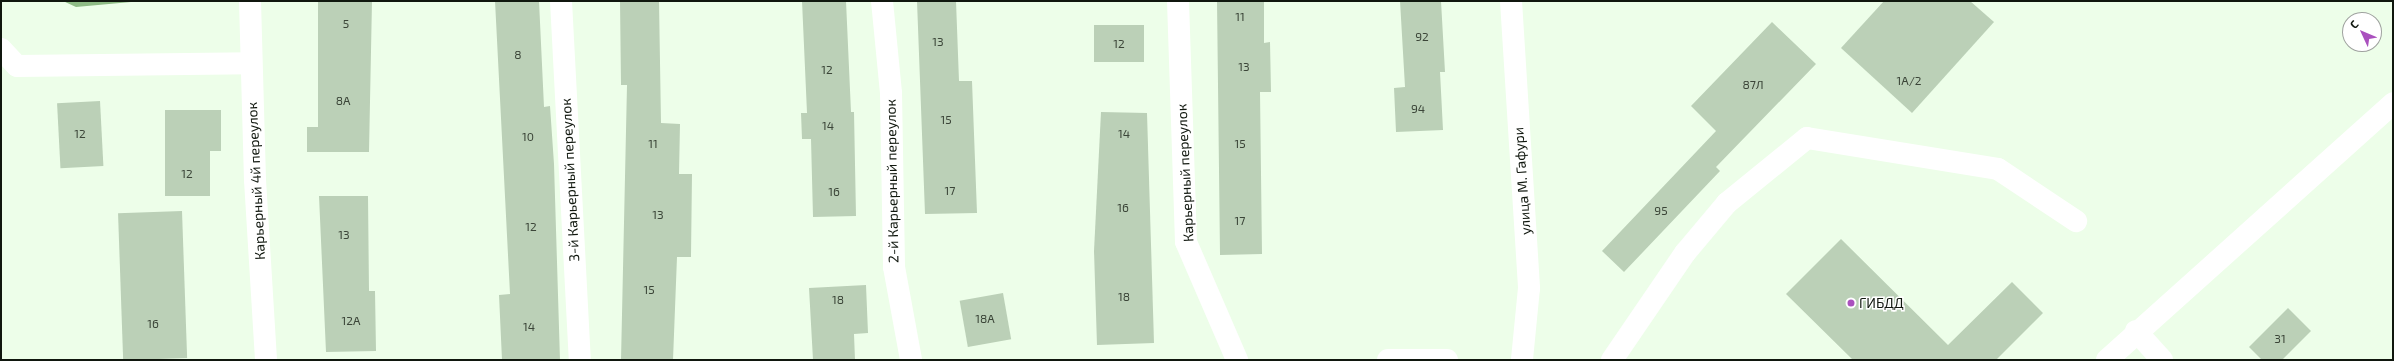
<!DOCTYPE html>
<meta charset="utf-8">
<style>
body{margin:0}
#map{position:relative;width:2394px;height:361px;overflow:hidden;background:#edfee9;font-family:"Exo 2",sans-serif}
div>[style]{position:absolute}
.water>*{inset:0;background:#8ebb85}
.building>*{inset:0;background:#bbd0b7;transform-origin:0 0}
.minor>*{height:22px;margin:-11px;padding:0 11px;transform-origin:11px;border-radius:11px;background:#fff}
.major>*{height:22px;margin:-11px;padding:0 11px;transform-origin:11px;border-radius:11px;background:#fff}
.dots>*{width:11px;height:11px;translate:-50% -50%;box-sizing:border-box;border:2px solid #fff;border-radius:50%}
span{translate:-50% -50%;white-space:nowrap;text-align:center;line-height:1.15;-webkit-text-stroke:3px #fff;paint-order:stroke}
.number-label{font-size:12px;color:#3b4538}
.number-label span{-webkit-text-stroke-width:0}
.street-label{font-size:14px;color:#10170e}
.poi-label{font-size:14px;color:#10170e}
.left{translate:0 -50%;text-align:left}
.frame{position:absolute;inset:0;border:2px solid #10170e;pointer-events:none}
.north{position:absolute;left:2342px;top:12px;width:40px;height:40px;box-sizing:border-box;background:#fff;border:1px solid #9fa29f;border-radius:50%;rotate:314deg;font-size:11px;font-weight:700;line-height:16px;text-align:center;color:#10170e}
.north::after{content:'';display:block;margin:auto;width:14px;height:18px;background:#aa51be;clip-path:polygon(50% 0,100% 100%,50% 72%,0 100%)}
</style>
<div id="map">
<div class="water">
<i style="clip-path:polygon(63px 1px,142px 1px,76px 7px)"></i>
</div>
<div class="building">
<i style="clip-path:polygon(318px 1px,372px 1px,369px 152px,307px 152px,307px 127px,318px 127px)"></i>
<i style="clip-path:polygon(495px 1px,539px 1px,544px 107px,550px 106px,554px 164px,560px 360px,502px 360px,499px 295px,510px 294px)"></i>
<i style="clip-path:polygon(620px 1px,659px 1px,661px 123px,680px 124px,679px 174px,692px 174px,691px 257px,677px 257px,673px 360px,621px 360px,627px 85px,621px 85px)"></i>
<i style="clip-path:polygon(802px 1px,846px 1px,851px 112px,854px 112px,856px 216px,813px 217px,811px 139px,802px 139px,801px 113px,807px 113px)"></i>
<i style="clip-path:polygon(917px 1px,956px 1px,959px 81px,972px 81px,977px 213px,925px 214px)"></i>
<i style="clip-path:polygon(1217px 1px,1264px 1px,1264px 43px,1270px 42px,1271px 92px,1260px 92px,1262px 254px,1220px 255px)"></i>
<i style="clip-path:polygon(1400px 1px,1441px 1px,1445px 72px,1440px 72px,1443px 130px,1396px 132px,1394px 88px,1405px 87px)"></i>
<i style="clip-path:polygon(1884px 1px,1970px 1px,1994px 22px,1912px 113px,1841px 48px)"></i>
<i style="clip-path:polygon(1772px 22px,1816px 64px,1716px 167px,1720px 171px,1624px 272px,1602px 251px,1716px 131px,1691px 106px)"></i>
<i style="left:1094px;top:25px;width:50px;height:37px"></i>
<i style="left:100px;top:101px;width:65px;height:43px;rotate:87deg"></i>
<i style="clip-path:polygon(165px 110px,221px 110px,221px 151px,210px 151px,210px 196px,165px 196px)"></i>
<i style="clip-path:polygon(1101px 112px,1147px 113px,1154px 343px,1097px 345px,1094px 251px)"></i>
<i style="clip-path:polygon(319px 196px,368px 196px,369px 291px,375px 291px,376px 351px,326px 352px)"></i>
<i style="left:182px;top:211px;width:147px;height:64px;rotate:88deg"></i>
<i style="clip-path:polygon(1841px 239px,1948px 345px,2012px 282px,2043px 313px,1996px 360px,1853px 360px,1786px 294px)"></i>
<i style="clip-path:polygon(866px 285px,868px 333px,854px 334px,855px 360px,813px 360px,809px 288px)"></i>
<i style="left:1003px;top:293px;width:47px;height:44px;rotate:80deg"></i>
<i style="clip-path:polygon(2288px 308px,2311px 331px,2282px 360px,2262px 360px,2249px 347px)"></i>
</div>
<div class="minor">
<i style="left:250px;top:1px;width:179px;rotate:88.4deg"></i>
<i style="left:255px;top:180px;width:180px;rotate:86.5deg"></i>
<i style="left:561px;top:1px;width:360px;rotate:87deg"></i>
<i style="left:882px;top:1px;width:92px;rotate:84.4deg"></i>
<i style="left:891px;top:93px;width:174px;rotate:89deg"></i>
<i style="left:894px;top:267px;width:95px;rotate:79.6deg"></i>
<i style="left:1178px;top:1px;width:241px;rotate:88.1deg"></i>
<i style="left:1186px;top:242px;width:129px;rotate:66.6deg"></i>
<i style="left:1511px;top:1px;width:288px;rotate:86.4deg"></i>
<i style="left:1529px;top:288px;width:72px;rotate:95.6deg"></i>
<i style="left:1px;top:49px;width:23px;rotate:47deg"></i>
<i style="left:17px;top:66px;width:234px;rotate:-0.7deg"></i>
<i style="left:2136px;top:331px;width:39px;rotate:48deg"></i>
<i style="left:1612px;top:360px;width:130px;rotate:-55.7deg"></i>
<i style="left:1685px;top:253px;width:65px;rotate:-50deg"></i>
<i style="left:1727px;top:203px;width:103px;rotate:-39.1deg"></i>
<i style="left:1807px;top:138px;width:193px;rotate:9.2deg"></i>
<i style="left:1998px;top:169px;width:94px;rotate:33.7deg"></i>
<i style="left:2107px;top:360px;width:385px;rotate:-41.9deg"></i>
</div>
<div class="major">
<i style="left:1388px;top:360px;width:59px"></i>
</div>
<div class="dots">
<i style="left:1851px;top:303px;background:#aa51be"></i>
</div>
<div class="number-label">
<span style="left:1240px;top:17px">11</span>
<span style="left:346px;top:24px">5</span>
<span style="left:1422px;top:37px">92</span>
<span style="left:938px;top:42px">13</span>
<span style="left:1119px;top:44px">12</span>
<span style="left:518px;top:55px">8</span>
<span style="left:1244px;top:67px">13</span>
<span style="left:827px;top:70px">12</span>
<span style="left:1909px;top:81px">1А/2</span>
<span style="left:1753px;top:85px">87Л</span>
<span style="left:343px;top:101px">8А</span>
<span style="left:1418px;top:109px">94</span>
<span style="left:946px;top:120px">15</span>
<span style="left:828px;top:126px">14</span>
<span style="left:80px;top:134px">12</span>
<span style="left:1124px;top:134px">14</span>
<span style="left:528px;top:137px">10</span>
<span style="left:653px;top:144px">11</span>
<span style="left:1240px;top:144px">15</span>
<span style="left:187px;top:174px">12</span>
<span style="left:950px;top:191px">17</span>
<span style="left:834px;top:192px">16</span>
<span style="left:1123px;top:208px">16</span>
<span style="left:1661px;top:211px">95</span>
<span style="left:658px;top:215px">13</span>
<span style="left:1240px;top:221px">17</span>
<span style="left:531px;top:227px">12</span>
<span style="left:344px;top:235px">13</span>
<span style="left:649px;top:290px">15</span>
<span style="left:1124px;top:297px">18</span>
<span style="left:838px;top:300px">18</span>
<span style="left:985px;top:319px">18А</span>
<span style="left:351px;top:321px">12А</span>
<span style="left:153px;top:324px">16</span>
<span style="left:529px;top:327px">14</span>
<span style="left:2280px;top:339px">31</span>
</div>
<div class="street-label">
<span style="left:1185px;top:173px;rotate:-93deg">Карьерный переулок</span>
<span style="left:570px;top:180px;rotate:-93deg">3-й Карьерный переулок</span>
<span style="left:256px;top:181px;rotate:-93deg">Карьерный 4й переулок</span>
<span style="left:892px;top:181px;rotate:-91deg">2-й Карьерный переулок</span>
<span style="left:1522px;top:181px;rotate:-94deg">улица М. Гафури</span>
</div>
<div class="poi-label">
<span class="left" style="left:1859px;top:303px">ГИБДД</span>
</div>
<div class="frame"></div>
<div class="north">С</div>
</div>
